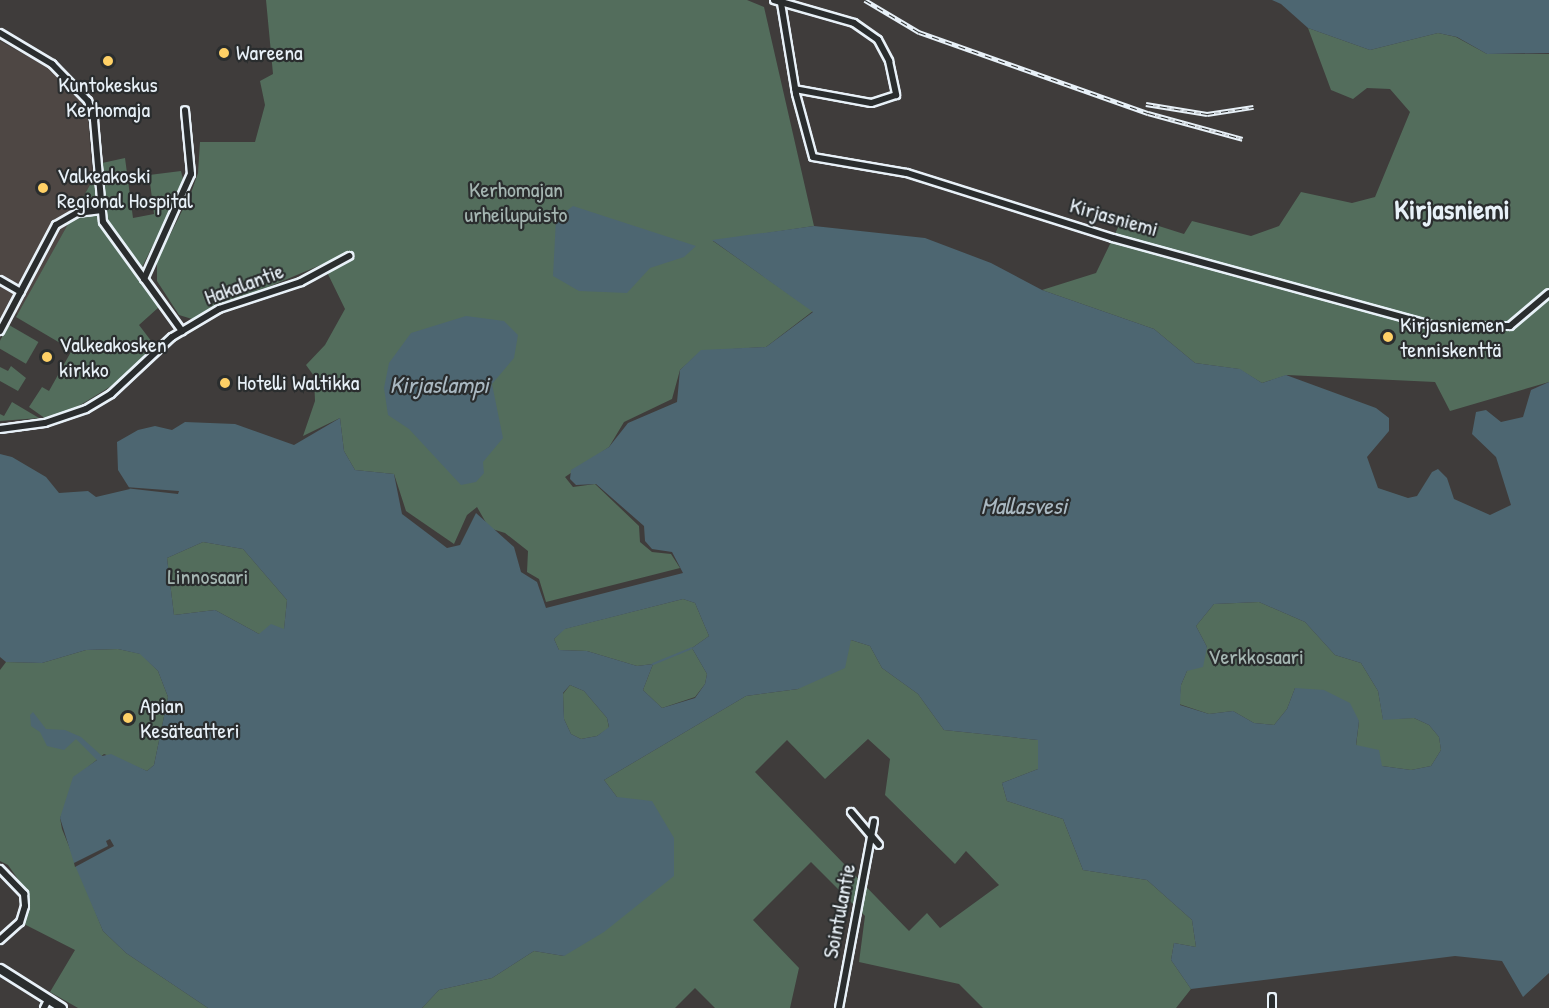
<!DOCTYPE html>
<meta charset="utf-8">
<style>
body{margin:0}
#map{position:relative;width:1549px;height:1008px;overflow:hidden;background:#3f3c3b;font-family:"Patrick Hand",sans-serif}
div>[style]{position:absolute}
.built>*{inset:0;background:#4e4744}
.green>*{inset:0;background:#536d5c;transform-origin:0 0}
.water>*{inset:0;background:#4d6671}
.pier>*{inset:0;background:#3f3c3b}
.stream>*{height:2px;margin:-1px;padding:0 1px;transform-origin:1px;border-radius:1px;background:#4d6671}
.roads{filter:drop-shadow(2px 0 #e8f1f8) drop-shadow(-2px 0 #e8f1f8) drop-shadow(0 2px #e8f1f8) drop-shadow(0 -2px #e8f1f8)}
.street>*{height:6px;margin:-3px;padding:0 3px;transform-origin:3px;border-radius:3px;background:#2a2d2e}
.secondary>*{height:8px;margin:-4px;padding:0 4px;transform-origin:4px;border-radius:4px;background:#2a2d2e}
.rail>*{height:4.5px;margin-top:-2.25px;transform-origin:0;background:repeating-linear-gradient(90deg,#2a2d2e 0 7px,#e8f1f8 0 14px);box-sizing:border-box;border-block:2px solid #e8f1f8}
.dots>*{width:16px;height:16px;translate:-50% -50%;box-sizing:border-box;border:3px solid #2a2d2e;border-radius:50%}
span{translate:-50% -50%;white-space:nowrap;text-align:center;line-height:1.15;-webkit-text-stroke:4.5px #2a2d2e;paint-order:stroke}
.poi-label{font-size:22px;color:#e8f1f8}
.left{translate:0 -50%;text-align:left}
.park-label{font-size:22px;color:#a5b6b2}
.street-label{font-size:22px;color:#e8f1f8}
.water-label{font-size:24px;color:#aab9c2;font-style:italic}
.district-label{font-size:28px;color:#e8f1f8;font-weight:700}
</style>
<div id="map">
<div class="built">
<i style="clip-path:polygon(0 41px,47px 67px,75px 91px,88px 119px,92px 171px,96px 174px,18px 314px,5px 309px,0 318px)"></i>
</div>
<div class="green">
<i style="clip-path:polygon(266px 0,747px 0,764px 7px,814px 226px,713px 241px,813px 311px,766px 347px,701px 351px,680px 370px,672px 399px,624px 422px,609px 447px,565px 477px,573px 487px,595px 484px,639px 526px,640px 542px,652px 552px,671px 554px,680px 568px,546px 602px,539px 579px,527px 572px,528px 551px,505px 533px,489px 528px,477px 507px,467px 515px,454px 544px,406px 511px,394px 474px,355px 470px,344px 451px,340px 418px,303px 436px,315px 401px,314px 376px,306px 365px,325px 345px,345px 309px,323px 264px,192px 319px,179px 315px,157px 281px,157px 261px,191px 193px,198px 173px,200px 142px,255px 142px,265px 105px,260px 81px,273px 74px)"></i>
<i style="clip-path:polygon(1308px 28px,1370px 50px,1438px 33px,1456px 37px,1487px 54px,1549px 54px,1549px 382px,1450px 411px,1435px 382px,1287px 375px,1262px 383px,1239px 369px,1195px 363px,1154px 329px,1042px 290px,1096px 273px,1124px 215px,1184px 234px,1192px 221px,1251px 236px,1279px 226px,1301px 192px,1352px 203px,1375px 197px,1410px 112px,1390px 89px,1367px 88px,1353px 99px,1331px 90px)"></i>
<i style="clip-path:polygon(125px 158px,133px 218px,154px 214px,149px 175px,181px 171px,184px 183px,137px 277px,159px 307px,139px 325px,155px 346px,113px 385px,77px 407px,46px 419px,29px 407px,42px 387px,49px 391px,72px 350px,16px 317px,96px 174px,93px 165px)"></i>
<i style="left:9px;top:325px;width:34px;height:25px;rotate:30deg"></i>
<i style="clip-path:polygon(11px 366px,26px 378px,18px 391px,0 381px,0 367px,8px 371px)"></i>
<i style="clip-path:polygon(12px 402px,39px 418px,0 421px,0 414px,4px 416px)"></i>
<i style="clip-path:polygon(203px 542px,243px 549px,287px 600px,284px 630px,259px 634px,215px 610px,174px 615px,167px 558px)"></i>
<i style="clip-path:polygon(683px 599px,695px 603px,709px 636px,692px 648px,707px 674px,705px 684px,695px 697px,662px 708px,643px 690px,653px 664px,637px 666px,587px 651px,559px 650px,554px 639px,564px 629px)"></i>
<i style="clip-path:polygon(1259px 602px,1305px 622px,1335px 655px,1361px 663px,1378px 691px,1383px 719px,1414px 718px,1429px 725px,1439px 737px,1441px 750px,1431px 766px,1411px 770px,1382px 766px,1356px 746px,1359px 721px,1295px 688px,1287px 709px,1274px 725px,1254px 723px,1233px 711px,1209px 714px,1179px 704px,1181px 685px,1187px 671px,1207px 647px,1196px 626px,1214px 604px)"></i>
<i style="clip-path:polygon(evenodd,851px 640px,870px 646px,882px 668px,918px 694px,944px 730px,1038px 740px,1038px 769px,1002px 783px,1007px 801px,1063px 819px,1083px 870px,1147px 880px,1192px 920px,1196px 947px,1174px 943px,1171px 960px,1191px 989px,1176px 1008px,983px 1008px,959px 984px,859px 962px,865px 916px,811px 862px,753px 920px,799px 968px,790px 1008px,715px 1008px,695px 988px,675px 1008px,422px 1008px,439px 990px,492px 978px,534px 951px,564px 956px,617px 797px,604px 780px,746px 696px,798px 689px,851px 640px,868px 739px,890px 759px,885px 795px,955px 864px,966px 851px,999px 885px,940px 928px,927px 913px,909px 931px,755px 772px,787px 740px,825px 779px,868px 739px)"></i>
<i style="clip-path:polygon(118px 649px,141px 654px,158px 671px,168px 697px,154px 765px,147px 771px,104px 754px,83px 771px,60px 818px,62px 829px,103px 931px,126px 953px,208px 1008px,78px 1008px,50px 992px,75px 950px,20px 922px,27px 892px,8px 865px,0 861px,0 670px,6px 662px,42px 663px,86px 650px)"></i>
<i style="clip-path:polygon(570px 685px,584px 691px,607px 718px,609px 728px,597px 736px,581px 739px,571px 734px,564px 719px,563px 694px)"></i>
</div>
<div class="water">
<i style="clip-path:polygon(1272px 0,1549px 0,1549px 53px,1487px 54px,1457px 37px,1438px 33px,1370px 50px,1308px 28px,1281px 4px)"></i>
<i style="clip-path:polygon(573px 206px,696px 246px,684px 257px,650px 268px,627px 293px,579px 291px,553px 276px,556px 219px)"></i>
<i style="clip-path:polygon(evenodd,814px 226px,925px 238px,991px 263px,1042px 290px,1154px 329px,1195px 363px,1240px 369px,1262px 383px,1286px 375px,1376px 408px,1389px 418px,1389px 431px,1367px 457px,1378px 488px,1408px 498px,1417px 496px,1432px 472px,1438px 469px,1447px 478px,1454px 499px,1490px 515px,1511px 505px,1496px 457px,1472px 434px,1476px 412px,1486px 410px,1501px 422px,1523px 417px,1531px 390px,1549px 382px,1549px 973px,1523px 997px,1502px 961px,1455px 956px,1191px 989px,1171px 960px,1174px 943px,1196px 947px,1192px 920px,1147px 880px,1083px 870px,1063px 819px,1007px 801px,1002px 783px,1038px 769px,1038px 740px,944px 730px,918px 694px,882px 668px,870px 646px,851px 640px,845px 668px,798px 689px,746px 696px,604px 780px,617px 797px,652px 801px,674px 838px,674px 876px,604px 932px,564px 956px,534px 951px,492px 978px,439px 990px,422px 1008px,208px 1008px,126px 953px,103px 931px,74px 863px,60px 818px,73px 777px,97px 760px,76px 739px,64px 750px,47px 746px,40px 732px,31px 726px,30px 715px,33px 712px,46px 729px,65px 730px,81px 737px,102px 756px,111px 754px,147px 771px,154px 765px,168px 697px,158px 671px,140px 654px,118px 649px,86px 650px,42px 663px,6px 662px,0 657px,0 454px,12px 457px,46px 477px,59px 493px,88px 491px,96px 497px,130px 489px,118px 470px,117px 442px,138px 430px,155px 426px,172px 430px,185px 422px,235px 424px,294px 445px,340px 418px,344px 451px,355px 470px,394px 474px,402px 514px,447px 548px,460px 545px,476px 513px,514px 547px,521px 572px,537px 582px,546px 608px,683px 573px,672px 552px,652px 549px,645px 541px,644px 526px,596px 484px,576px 485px,570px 479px,571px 470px,609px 447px,628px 423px,677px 402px,680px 370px,701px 350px,766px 347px,813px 312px,712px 240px,814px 226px,203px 542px,243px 549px,287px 600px,284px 629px,271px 624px,259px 634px,215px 610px,174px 615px,167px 558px,203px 542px,814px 226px,683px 599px,695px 603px,709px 636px,692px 648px,707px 674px,705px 684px,695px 698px,662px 708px,643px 690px,653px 664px,637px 666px,587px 651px,559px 650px,554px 639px,565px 629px,683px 599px,814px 226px,1259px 602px,1305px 622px,1335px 655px,1361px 663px,1378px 691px,1383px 720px,1414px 718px,1429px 725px,1439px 737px,1441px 750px,1431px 766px,1411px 770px,1382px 766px,1379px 750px,1356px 745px,1359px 721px,1350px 703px,1324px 690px,1295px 688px,1287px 709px,1274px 725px,1254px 723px,1233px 711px,1209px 714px,1180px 705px,1181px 685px,1187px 671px,1203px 667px,1207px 647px,1196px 626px,1214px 604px,1259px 602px,814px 226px,570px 685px,584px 691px,607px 718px,609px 727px,597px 736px,581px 739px,571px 734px,564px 719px,563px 693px,570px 685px)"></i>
<i style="clip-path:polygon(466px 316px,504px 321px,518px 335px,514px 358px,492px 384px,503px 438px,483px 462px,484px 473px,476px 482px,461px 485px,409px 429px,388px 415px,384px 388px,389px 363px,411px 333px)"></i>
</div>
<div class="pier">
<i style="clip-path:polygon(125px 487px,179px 491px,178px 494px,125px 488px)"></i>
<i style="clip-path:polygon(110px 839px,114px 846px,75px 867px,74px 863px,108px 846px,106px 841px)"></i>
</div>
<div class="stream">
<i style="left:653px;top:664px;width:42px;rotate:-22.3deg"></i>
</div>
<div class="roads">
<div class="street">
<i style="left:774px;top:0;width:83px;rotate:16deg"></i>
<i style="left:854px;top:23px;width:29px;rotate:35deg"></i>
<i style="left:878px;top:40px;width:24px;rotate:62deg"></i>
<i style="left:889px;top:61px;width:35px;rotate:78deg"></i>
<i style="left:896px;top:95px;width:26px;rotate:162deg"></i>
<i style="left:871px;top:103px;width:77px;rotate:-169.6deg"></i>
<i style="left:781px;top:3px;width:92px;rotate:80.6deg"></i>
<i style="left:796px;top:94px;width:65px;rotate:74.9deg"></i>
<i style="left:813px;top:157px;width:95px;rotate:9.7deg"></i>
<i style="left:907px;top:173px;width:216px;rotate:17.5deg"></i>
<i style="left:1113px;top:238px;width:334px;rotate:15.3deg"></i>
<i style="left:1435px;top:326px;width:75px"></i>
<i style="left:1510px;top:326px;width:51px;rotate:-40.2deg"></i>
<i style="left:0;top:33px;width:61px;rotate:30.8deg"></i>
<i style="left:52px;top:64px;width:52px;rotate:45.8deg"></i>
<i style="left:88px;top:101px;width:20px;rotate:72deg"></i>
<i style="left:94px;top:120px;width:102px;rotate:85deg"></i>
<i style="left:103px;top:222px;width:135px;rotate:54.1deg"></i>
<i style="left:144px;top:279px;width:115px;rotate:-65.9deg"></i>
<i style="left:191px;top:174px;width:64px;rotate:-95.4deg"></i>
<i style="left:0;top:280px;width:24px;rotate:30deg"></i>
<i style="left:0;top:331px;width:120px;rotate:-62.2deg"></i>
<i style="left:56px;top:225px;width:24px;rotate:-30deg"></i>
<i style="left:77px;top:213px;width:23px;rotate:-7deg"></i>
<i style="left:0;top:429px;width:45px;rotate:-7.6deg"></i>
<i style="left:45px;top:423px;width:43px;rotate:-18.9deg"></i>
<i style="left:86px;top:409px;width:29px;rotate:-31deg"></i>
<i style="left:111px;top:394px;width:83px;rotate:-43.1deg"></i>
<i style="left:172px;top:337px;width:55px;rotate:-30.8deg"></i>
<i style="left:219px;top:309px;width:86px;rotate:-18.2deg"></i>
<i style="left:301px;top:282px;width:55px;rotate:-28.4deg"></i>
<i style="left:851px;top:812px;width:43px;rotate:49.7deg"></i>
<i style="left:0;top:869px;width:35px;rotate:46deg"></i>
<i style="left:24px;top:894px;width:12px;rotate:85deg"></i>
<i style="left:25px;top:906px;width:17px;rotate:107deg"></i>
<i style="left:20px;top:922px;width:27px;rotate:138deg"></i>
<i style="left:44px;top:1008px;width:9px;rotate:-63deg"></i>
<i style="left:839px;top:1008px;width:190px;rotate:-79.4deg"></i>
<i style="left:1272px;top:1008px;width:11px;rotate:-90deg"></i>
</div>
<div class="secondary">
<i style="left:0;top:969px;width:73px;rotate:32.2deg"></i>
</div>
</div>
<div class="rail">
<i style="left:865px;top:0;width:63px;rotate:30.7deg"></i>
<i style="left:919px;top:32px;width:243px;rotate:19.5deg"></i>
<i style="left:1148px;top:113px;width:98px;rotate:15.3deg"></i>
<i style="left:1146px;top:104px;width:62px;rotate:9.3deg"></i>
<i style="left:1207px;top:114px;width:47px;rotate:-8.7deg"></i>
</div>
<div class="dots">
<i style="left:224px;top:53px;background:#ffd166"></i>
<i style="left:108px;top:61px;background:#ffd166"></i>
<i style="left:43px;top:188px;background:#ffd166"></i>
<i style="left:1388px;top:337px;background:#ffd166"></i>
<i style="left:47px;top:357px;background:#ffd166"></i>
<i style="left:225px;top:383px;background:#ffd166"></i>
<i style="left:128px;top:718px;background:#ffd166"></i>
</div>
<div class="poi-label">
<span class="left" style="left:236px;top:53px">Wareena</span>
<span style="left:108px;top:97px">Kuntokeskus<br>Kerhomaja</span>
<span class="left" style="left:57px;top:188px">Valkeakoski<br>Regional Hospital</span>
<span class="left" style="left:1400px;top:337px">Kirjasniemen<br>tenniskenttä</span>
<span class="left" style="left:59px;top:357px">Valkeakosken<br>kirkko</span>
<span class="left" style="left:237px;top:383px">Hotelli Waltikka</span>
<span class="left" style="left:140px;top:718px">Apian<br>Kesäteatteri</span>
</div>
<div class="park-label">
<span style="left:516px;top:202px">Kerhomajan<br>urheilupuisto</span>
<span style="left:208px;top:577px">Linnosaari</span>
<span style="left:1256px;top:657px">Verkkosaari</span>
</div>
<div class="street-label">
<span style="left:1114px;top:217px;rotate:16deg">Kirjasniemi</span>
<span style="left:244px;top:284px;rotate:-20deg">Hakalantie</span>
<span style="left:839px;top:911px;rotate:-79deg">Sointulantie</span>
</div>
<div class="water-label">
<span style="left:439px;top:385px">Kirjaslampi</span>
<span style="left:1024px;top:506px">Mallasvesi</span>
</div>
<div class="district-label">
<span style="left:1452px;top:209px">Kirjasniemi</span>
</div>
</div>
